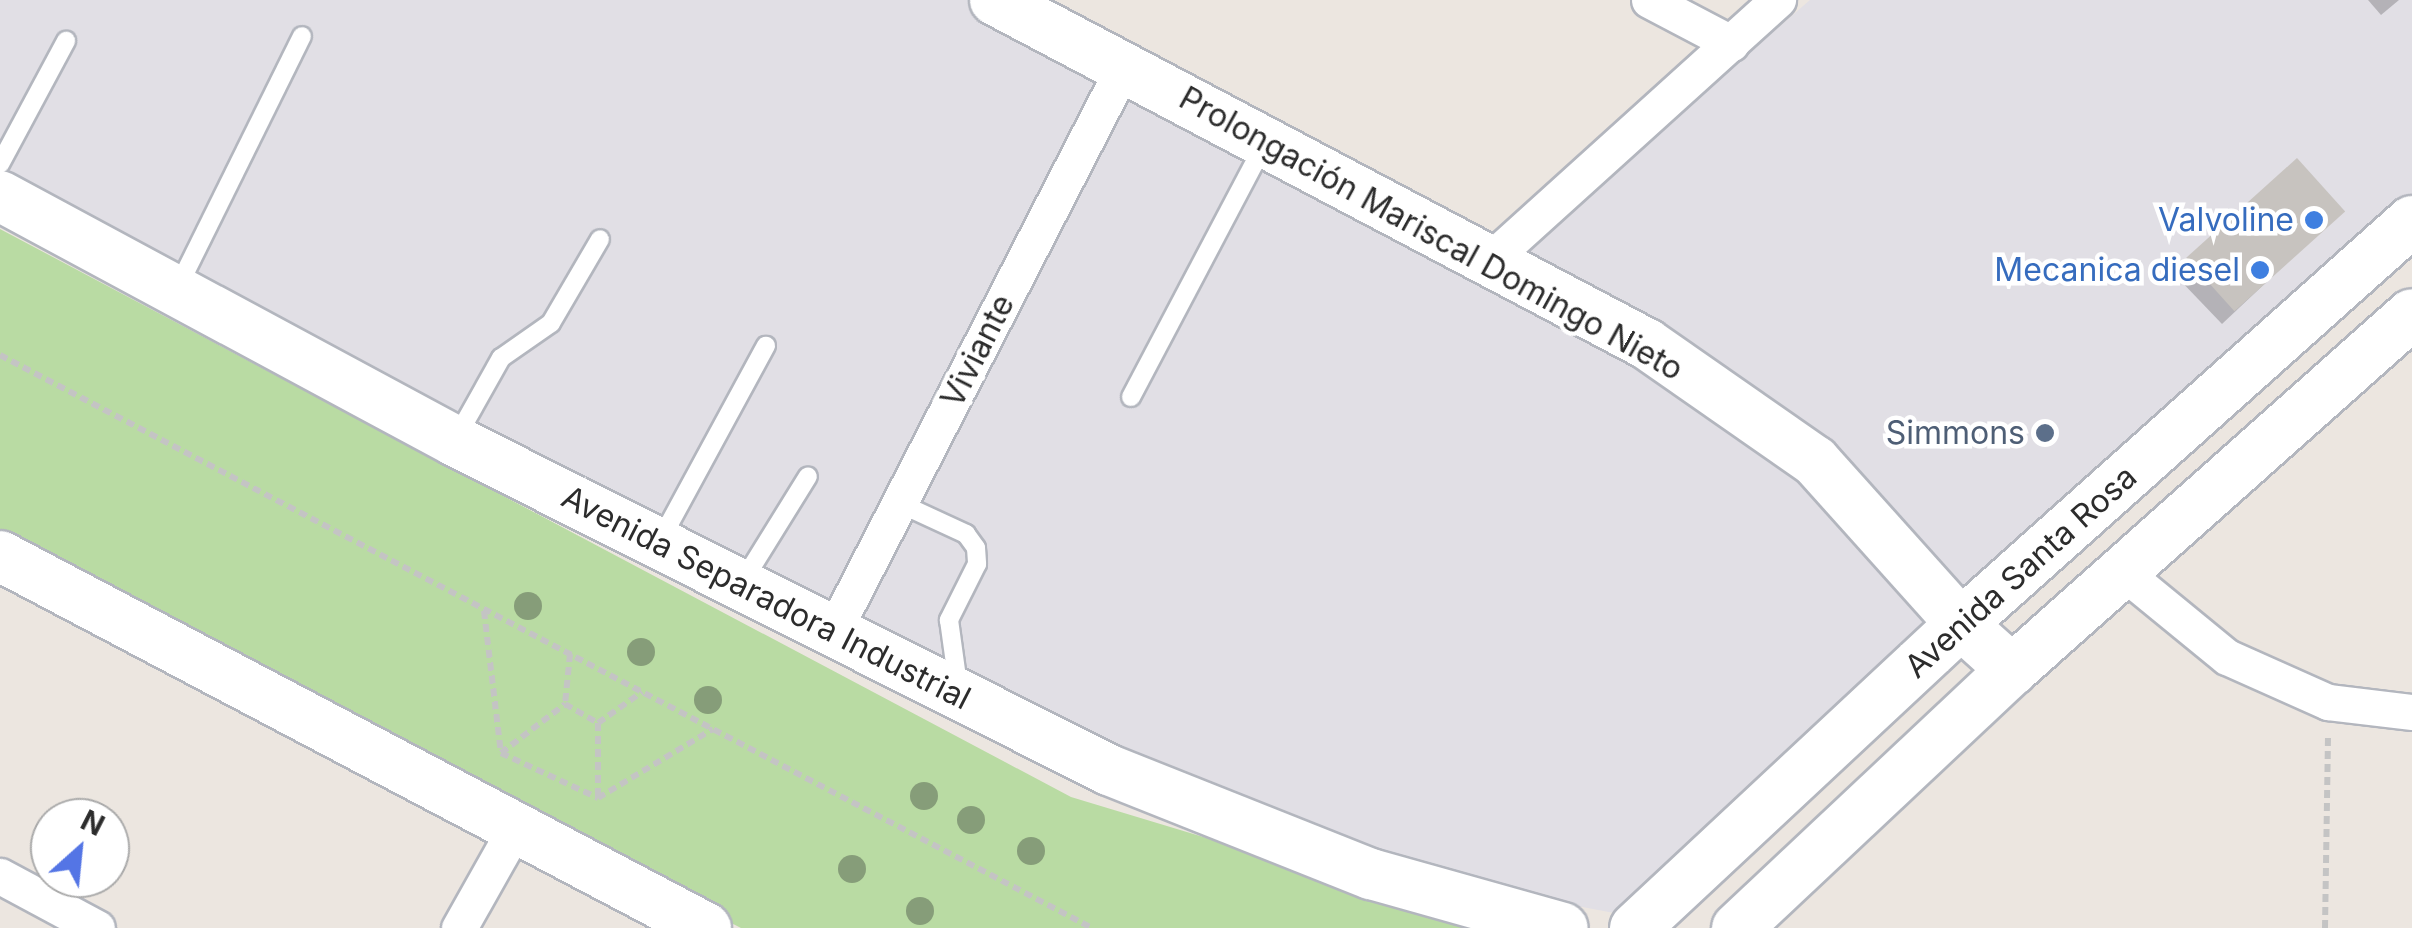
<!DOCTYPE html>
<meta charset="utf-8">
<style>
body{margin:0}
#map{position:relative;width:2412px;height:928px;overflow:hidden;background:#ece6e0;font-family:Inter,sans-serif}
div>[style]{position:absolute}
.industrial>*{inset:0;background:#e1dfe5}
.green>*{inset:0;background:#b9dba3}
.shadow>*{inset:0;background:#0003}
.building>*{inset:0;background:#c7c3bf;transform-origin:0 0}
.path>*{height:6px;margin-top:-3px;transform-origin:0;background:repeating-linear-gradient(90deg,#c4c4c4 0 8px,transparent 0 13px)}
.roads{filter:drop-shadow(2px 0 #b3b6be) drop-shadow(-2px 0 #b3b6be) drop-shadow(0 2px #b3b6be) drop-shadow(0 -2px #b3b6be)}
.lane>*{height:18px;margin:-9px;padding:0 9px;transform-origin:9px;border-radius:9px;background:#fff}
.street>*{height:35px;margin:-17.5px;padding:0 17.5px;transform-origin:17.5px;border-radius:17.5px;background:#fff}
.secondary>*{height:50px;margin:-25px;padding:0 25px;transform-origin:25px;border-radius:25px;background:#fff}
.trees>*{width:28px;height:28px;margin:-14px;border-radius:50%;background:#869d79}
.dots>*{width:28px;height:28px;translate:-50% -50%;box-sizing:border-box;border:5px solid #fff;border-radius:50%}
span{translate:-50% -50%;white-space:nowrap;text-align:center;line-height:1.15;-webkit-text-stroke:9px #fff;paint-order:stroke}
.shop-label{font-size:32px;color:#366cbe}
.right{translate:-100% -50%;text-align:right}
.street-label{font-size:32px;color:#2c2c2c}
.service-label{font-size:32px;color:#4e5e75}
.north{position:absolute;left:30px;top:798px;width:100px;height:100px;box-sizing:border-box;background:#fff;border:2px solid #ababab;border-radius:50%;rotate:27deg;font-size:28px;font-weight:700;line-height:40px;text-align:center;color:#2c2c2c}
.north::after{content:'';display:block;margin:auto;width:35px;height:45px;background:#5475e5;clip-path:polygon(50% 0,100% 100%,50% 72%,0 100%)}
</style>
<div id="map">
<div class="industrial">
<i style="clip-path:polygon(0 0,985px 0,1492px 276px,1810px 0,2412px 0,2412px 203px,1614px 913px,1499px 891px,1180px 780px,911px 654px,0 175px)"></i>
</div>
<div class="green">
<i style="clip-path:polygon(0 229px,1071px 797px,1504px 928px,741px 928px,0 548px)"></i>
</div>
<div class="shadow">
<i style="clip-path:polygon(2368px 0,2399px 0,2381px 15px)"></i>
<i style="clip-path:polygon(2297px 162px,2294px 256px,2222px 324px,2176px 276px)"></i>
</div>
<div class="building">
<i style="left:2297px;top:158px;width:72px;height:149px;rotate:48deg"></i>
</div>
<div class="path">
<i style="left:0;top:355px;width:1233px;rotate:27.69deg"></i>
<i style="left:484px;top:611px;width:143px;rotate:83.2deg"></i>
<i style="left:501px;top:753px;width:107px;rotate:24.9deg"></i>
<i style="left:598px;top:798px;width:134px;rotate:-31deg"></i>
<i style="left:570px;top:654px;width:50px;rotate:95.7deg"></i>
<i style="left:565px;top:704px;width:38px;rotate:30deg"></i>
<i style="left:598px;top:723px;width:54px;rotate:-35.2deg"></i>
<i style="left:598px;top:723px;width:75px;rotate:90deg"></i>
<i style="left:501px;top:753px;width:81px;rotate:-37.4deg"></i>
<i style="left:2325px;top:928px;width:194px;rotate:-89.1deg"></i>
</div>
<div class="roads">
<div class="lane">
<i style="left:0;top:164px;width:140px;rotate:-61.8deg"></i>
<i style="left:177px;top:289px;width:282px;rotate:-63.7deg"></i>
<i style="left:1131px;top:397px;width:285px;rotate:-62.2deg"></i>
<i style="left:455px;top:440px;width:94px;rotate:-60.7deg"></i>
<i style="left:501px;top:358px;width:61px;rotate:-35deg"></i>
<i style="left:551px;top:323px;width:97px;rotate:-59.7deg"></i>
<i style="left:899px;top:503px;width:74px;rotate:24.8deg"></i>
<i style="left:966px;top:534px;width:17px;rotate:54deg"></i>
<i style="left:976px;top:548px;width:16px;rotate:86deg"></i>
<i style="left:977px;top:564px;width:63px;rotate:116.6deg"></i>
<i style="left:949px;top:620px;width:66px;rotate:82.1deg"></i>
<i style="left:661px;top:539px;width:220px;rotate:-61.5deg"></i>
<i style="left:743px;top:581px;width:123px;rotate:-58.2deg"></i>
</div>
<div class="street">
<i style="left:1649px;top:0;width:93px;rotate:27.7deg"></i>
<i style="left:1491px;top:259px;width:387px;rotate:-42.1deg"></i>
<i style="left:2123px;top:572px;width:134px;rotate:39.3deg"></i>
<i style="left:2227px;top:657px;width:111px;rotate:24deg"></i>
<i style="left:2328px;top:702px;width:85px;rotate:6.8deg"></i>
<i style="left:832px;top:634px;width:636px;rotate:-62.79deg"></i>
<i style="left:0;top:876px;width:110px;rotate:28.2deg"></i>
<i style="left:459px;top:928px;width:110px;rotate:-60.6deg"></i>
</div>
<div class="secondary">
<i style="left:995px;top:0;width:737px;rotate:27.82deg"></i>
<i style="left:1647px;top:344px;width:205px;rotate:34.9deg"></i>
<i style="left:1815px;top:461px;width:219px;rotate:48.1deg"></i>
<i style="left:1961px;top:624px;width:69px;rotate:42deg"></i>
<i style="left:0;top:196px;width:517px;rotate:28.3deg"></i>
<i style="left:455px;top:441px;width:732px;rotate:26.71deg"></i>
<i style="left:1109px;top:770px;width:282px;rotate:21.7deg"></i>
<i style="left:1371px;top:874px;width:199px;rotate:15.7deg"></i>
<i style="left:0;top:556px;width:798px;rotate:27.79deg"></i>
<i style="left:1635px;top:928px;width:446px;rotate:-43deg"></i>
<i style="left:1961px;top:624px;width:605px;rotate:-41.78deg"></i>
<i style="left:1737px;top:928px;width:377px;rotate:-43.2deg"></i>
<i style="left:2012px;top:670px;width:535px;rotate:-41.67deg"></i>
</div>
</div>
<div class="trees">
<i style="left:528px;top:606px"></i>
<i style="left:641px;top:652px"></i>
<i style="left:708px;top:700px"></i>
<i style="left:924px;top:796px"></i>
<i style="left:971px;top:820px"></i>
<i style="left:1031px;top:851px"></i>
<i style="left:852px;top:869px"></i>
<i style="left:920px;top:911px"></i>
</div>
<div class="dots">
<i style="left:2314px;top:220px;background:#3f7fe0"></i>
<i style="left:2260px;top:270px;background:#3f7fe0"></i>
<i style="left:2045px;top:433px;background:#5c6f8a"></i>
</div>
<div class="shop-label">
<span class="right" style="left:2294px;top:220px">Valvoline</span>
<span class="right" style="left:2240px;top:270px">Mecanica diesel</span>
</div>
<div class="street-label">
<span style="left:1431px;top:234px;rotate:29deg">Prolongación Mariscal Domingo Nieto</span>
<span style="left:978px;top:351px;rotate:-63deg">Viviante</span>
<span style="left:2021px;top:572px;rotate:-42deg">Avenida Santa Rosa</span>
<span style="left:766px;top:598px;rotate:27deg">Avenida Separadora Industrial</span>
</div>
<div class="service-label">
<span class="right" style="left:2025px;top:433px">Simmons</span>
</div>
<div class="north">N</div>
</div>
